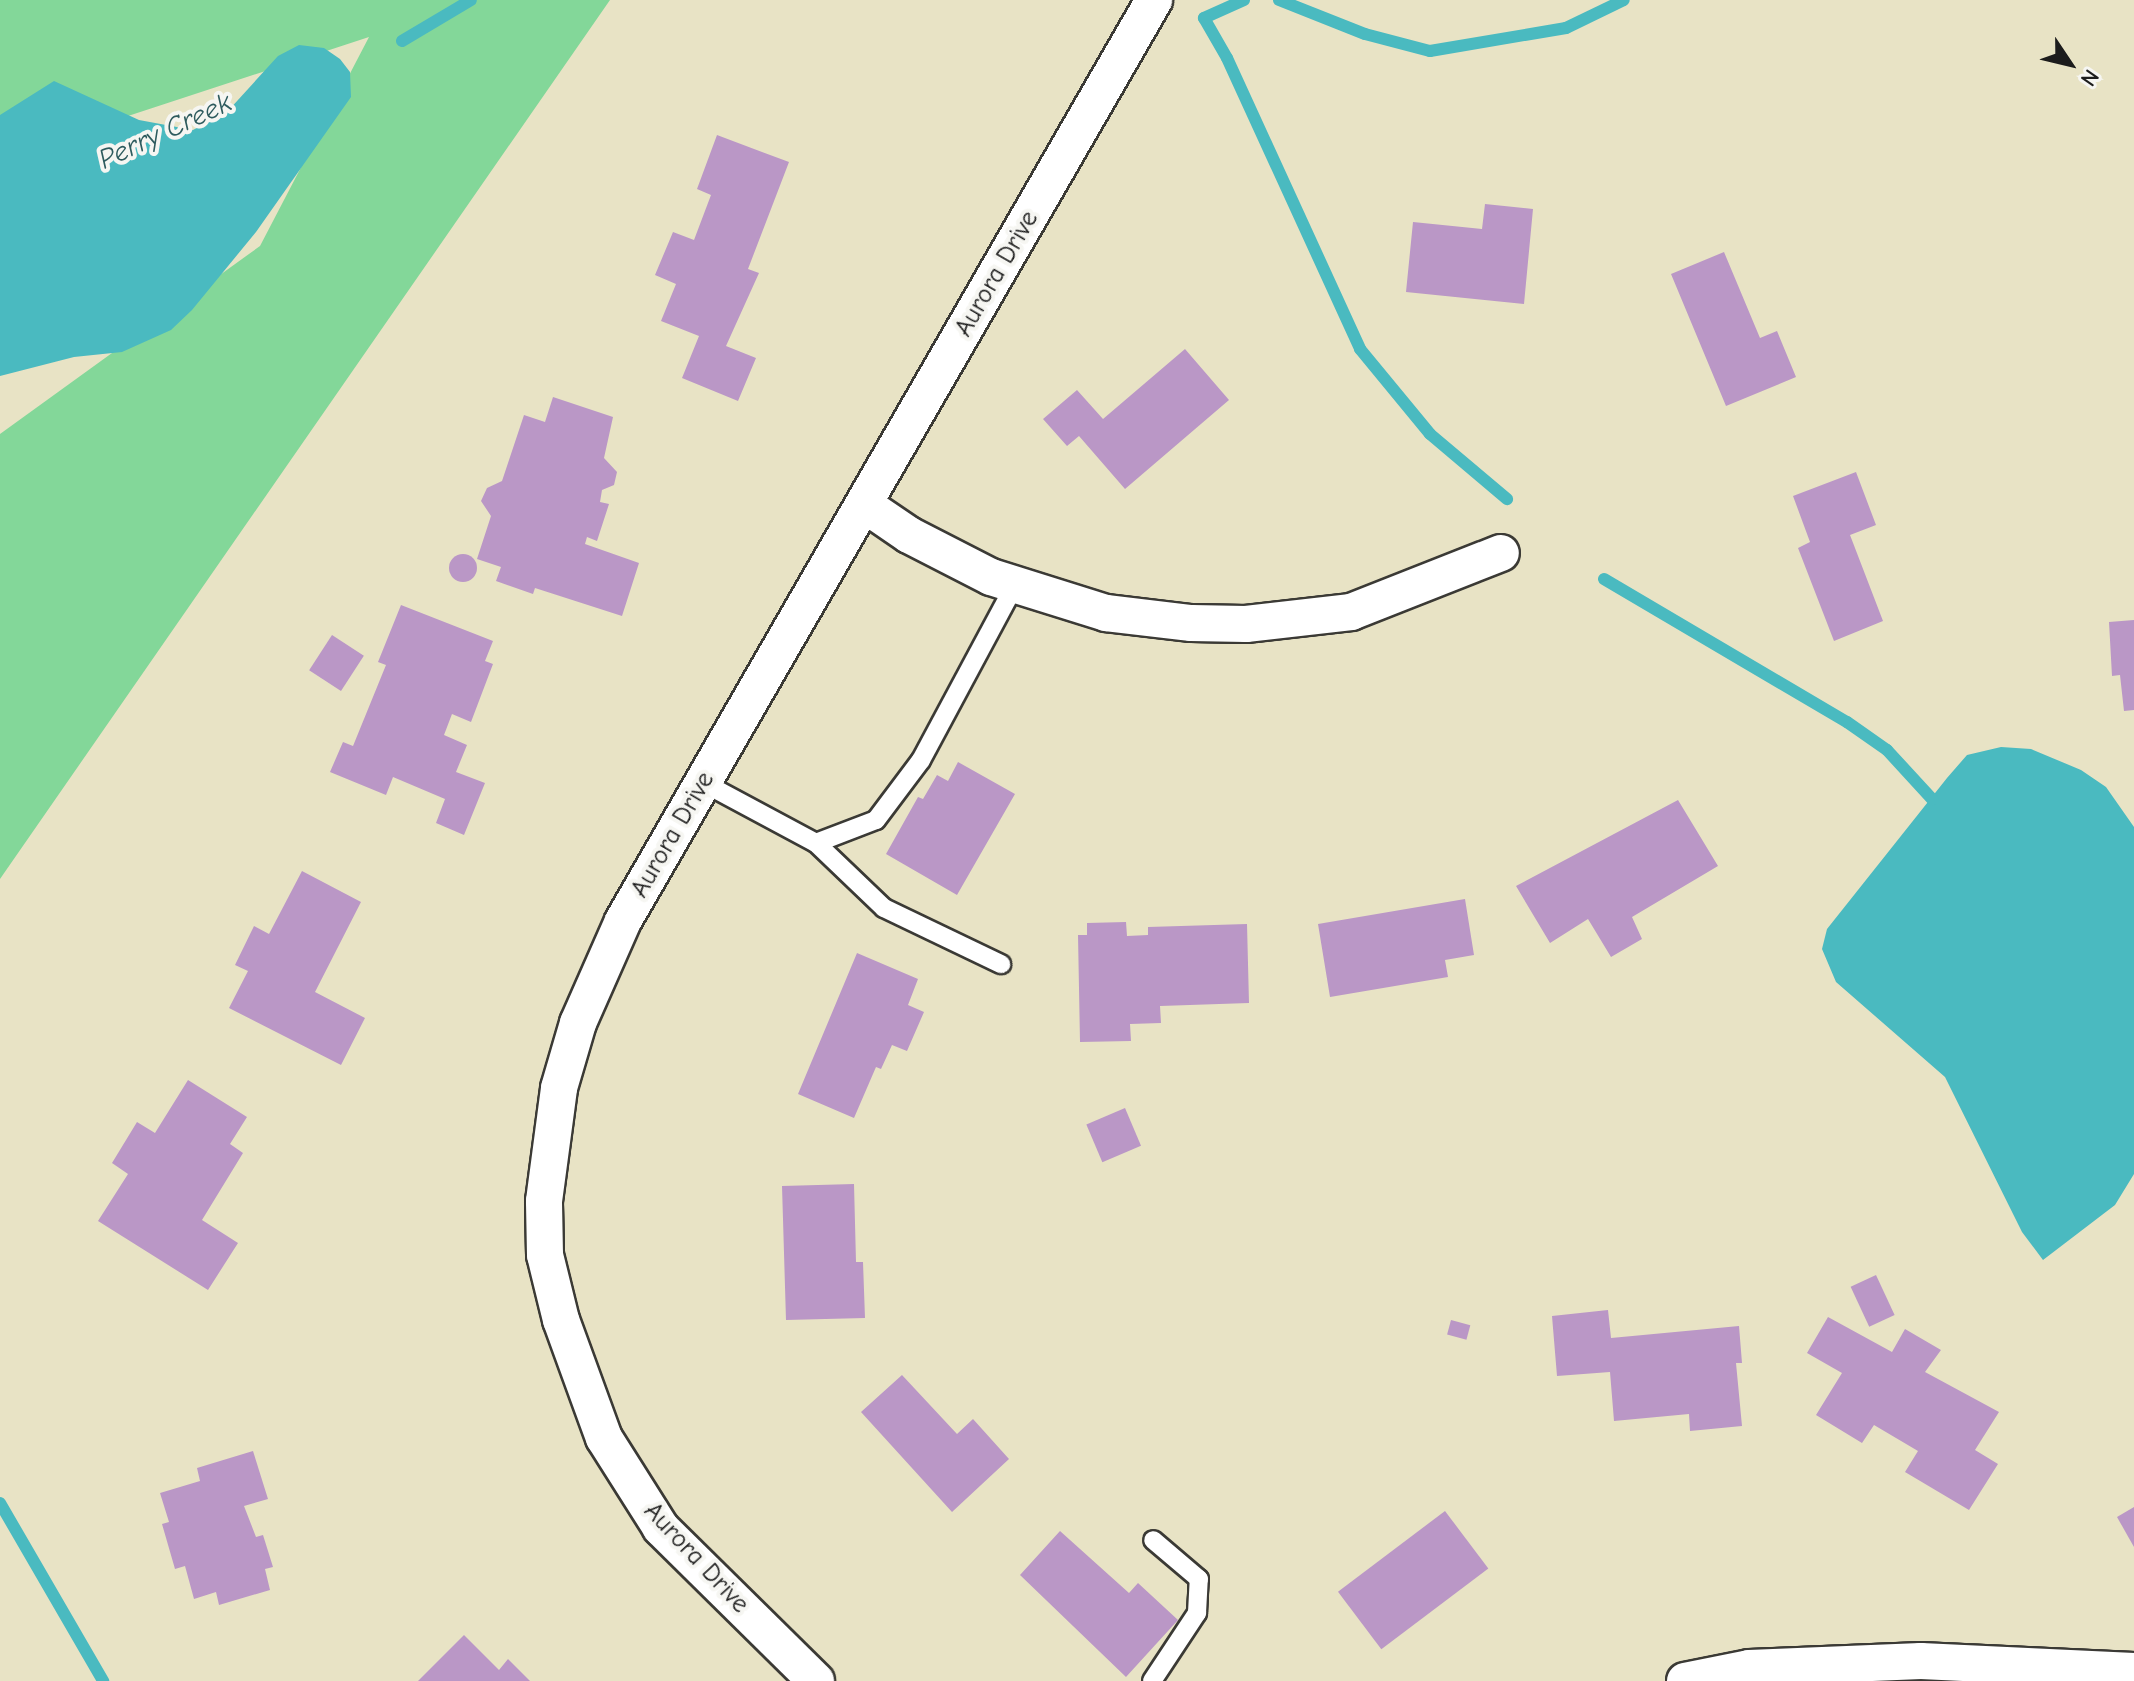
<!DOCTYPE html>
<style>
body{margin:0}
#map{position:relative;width:2134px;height:1681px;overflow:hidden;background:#e8e3c5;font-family:"Comic Neue",sans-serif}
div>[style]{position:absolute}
.green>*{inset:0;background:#83d799}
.water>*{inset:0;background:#4abac0}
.stream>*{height:12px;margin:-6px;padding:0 6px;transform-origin:6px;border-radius:6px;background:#4abac0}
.building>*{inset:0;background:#ba97c6;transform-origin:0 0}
.round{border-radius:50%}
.roads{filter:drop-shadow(2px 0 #3b3a35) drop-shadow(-2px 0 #3b3a35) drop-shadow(0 2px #3b3a35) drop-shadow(0 -2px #3b3a35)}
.service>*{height:18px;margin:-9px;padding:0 9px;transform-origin:9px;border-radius:9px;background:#fff}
.minor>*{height:36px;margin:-18px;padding:0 18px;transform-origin:18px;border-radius:18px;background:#fff}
span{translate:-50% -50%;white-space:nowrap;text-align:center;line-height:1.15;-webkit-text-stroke:8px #f6f6f2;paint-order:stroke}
.street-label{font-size:26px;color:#1c1c1c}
.water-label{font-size:28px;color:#2e5b5e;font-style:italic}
.north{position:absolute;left:2030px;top:24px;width:80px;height:80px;-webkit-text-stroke:6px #f6f6f2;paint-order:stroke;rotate:125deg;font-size:22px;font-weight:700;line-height:32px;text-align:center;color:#1c1c1c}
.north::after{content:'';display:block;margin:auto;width:28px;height:36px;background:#1c1c1c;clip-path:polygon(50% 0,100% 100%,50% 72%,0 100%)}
</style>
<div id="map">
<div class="green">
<i style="clip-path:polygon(0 0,610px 0,0 879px,0 434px,260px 246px,369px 37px,0 158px)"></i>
</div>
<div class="water">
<i style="clip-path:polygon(299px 45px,324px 48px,340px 59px,350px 72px,351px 97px,256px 232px,192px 310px,171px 330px,122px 352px,74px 357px,0 376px,0 115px,54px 81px,139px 120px,193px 130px,227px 112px,278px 56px)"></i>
<i style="clip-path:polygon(2001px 747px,2031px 749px,2081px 770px,2106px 787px,2134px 827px,2134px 1174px,2115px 1205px,2043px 1260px,2022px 1232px,1945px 1077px,1836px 982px,1822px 949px,1827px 929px,1947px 778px,1967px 755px)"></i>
</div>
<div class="stream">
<i style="left:1244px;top:0;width:44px;rotate:155.8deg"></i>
<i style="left:1204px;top:18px;width:46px;rotate:60.1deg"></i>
<i style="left:1227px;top:58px;width:320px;rotate:65.4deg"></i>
<i style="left:1360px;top:349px;width:110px;rotate:50.5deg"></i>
<i style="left:1430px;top:434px;width:101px;rotate:40.2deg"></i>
<i style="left:1279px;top:0;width:92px;rotate:21.6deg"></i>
<i style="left:1365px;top:34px;width:67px;rotate:14.7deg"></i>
<i style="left:1430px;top:51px;width:138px;rotate:-9.6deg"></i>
<i style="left:1566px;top:28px;width:64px;rotate:-25.8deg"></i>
<i style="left:402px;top:41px;width:80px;rotate:-30.7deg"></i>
<i style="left:1604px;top:579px;width:282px;rotate:30.5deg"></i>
<i style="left:1847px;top:722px;width:49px;rotate:35deg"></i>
<i style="left:1887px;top:750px;width:67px;rotate:47.4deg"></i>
<i style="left:0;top:1503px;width:206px;rotate:59.9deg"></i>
</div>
<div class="building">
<i style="clip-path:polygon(717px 135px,789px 162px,748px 269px,759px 273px,726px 346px,756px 358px,738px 401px,682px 378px,699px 336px,661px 321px,676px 284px,655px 275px,673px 232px,694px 240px,711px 195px,697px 189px)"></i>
<i style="clip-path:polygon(1485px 204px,1533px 209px,1524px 304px,1406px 292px,1413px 222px,1482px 229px)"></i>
<i style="clip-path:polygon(1724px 252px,1760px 338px,1777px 331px,1796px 377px,1726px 406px,1671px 274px)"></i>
<i style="clip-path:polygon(1185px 349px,1229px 400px,1125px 489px,1079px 436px,1067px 446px,1043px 419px,1077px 390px,1103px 419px)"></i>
<i style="clip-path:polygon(553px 397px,613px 417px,604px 458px,617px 472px,614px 485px,602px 490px,600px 502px,609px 504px,597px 541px,587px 537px,585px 544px,639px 563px,622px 616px,535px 588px,533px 594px,496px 581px,501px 567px,477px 559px,491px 516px,481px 501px,487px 488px,502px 481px,524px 415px,545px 422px)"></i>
<i style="clip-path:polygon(1856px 472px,1876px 525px,1850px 535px,1883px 621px,1834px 641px,1798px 548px,1810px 542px,1793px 496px)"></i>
<i class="round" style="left:449px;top:554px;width:28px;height:28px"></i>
<i style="clip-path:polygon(401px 605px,493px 641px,485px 661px,493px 664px,471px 722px,452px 714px,444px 735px,467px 745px,456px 772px,485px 783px,464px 835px,436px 823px,445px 799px,393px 777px,386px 795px,330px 772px,343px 742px,353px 746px,386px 665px,378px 662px)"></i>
<i style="clip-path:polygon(2134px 620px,2134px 710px,2124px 711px,2120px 675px,2112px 676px,2109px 622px)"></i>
<i style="left:332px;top:635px;width:38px;height:42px;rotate:33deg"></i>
<i style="clip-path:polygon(958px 762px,1015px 794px,957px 895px,886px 854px,918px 797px,923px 799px,937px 775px,948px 781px)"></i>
<i style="clip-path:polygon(1678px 800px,1718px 866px,1632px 917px,1642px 939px,1611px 957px,1588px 919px,1550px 943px,1516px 886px)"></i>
<i style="clip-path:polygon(302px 871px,361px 902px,315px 992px,365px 1018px,341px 1065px,229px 1008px,248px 971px,235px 965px,254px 926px,269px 934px)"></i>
<i style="clip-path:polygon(1465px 899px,1474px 955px,1445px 960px,1448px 977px,1330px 997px,1318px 924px)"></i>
<i style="clip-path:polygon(1126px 922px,1127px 936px,1148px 935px,1148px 927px,1247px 924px,1249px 1003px,1160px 1006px,1161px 1023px,1130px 1024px,1131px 1041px,1080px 1042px,1078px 935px,1087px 935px,1087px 923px)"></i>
<i style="clip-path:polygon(857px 953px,918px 979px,908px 1005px,924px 1012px,907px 1051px,892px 1045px,881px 1069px,876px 1067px,854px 1118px,798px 1094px)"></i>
<i style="clip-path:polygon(188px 1080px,247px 1117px,230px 1144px,243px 1153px,202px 1220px,238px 1243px,208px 1290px,98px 1221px,128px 1174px,112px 1163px,137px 1122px,155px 1133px)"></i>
<i style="left:1125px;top:1108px;width:41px;height:42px;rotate:67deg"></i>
<i style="clip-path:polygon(854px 1184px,856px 1262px,863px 1262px,865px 1318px,786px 1320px,782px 1186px)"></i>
<i style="left:1876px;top:1275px;width:44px;height:28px;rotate:65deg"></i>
<i style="clip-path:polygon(1608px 1310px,1611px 1338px,1739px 1326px,1742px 1363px,1736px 1363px,1742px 1426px,1690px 1431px,1689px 1414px,1614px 1421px,1610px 1372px,1557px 1376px,1552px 1316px)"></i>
<i style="clip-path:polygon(1828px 1317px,1892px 1352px,1905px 1329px,1941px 1350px,1925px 1372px,1999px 1412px,1975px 1450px,1998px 1464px,1969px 1510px,1905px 1472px,1918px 1451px,1874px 1425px,1862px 1443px,1816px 1415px,1842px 1373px,1807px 1353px)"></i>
<i style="left:1451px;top:1320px;width:20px;height:15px;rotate:15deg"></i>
<i style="clip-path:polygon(902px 1375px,957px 1434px,973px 1419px,1009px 1459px,952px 1512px,861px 1412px)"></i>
<i style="clip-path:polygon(253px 1451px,268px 1499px,244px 1506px,256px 1537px,263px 1535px,273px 1567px,265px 1569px,270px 1590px,219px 1605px,216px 1592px,194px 1599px,185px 1566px,175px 1569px,162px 1524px,169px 1522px,160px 1493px,200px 1481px,197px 1468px)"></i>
<i style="clip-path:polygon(2134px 1507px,2134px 1547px,2117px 1517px)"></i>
<i style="left:1445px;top:1511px;width:72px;height:134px;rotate:53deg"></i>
<i style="clip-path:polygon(1060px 1531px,1129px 1593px,1138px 1583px,1178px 1620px,1126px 1677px,1020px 1575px)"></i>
<i style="clip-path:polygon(464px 1635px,499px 1670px,508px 1659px,530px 1681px,418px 1681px)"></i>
</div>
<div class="roads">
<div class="service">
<i style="left:704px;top:783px;width:127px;rotate:28.2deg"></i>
<i style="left:816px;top:843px;width:64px;rotate:-21deg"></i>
<i style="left:876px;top:820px;width:75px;rotate:-53.1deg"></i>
<i style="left:921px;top:760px;width:199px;rotate:-61.8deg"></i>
<i style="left:816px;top:843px;width:94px;rotate:43.7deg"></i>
<i style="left:884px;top:908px;width:130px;rotate:25.6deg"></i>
<i style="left:1152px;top:1681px;width:82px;rotate:-56.5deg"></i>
<i style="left:1197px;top:1613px;width:34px;rotate:-87deg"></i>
<i style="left:1199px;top:1579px;width:60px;rotate:-139.7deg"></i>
</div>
<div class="minor">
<i style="left:865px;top:505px;width:53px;rotate:34.3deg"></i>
<i style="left:909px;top:535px;width:92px;rotate:27.1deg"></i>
<i style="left:991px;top:577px;width:121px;rotate:17.4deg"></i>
<i style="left:1106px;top:613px;width:86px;rotate:6.7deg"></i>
<i style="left:1191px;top:623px;width:55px;rotate:1deg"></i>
<i style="left:1246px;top:624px;width:106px;rotate:-6.5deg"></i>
<i style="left:1351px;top:612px;width:161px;rotate:-21.5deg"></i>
<i style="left:816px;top:1681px;width:218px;rotate:-135.4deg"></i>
<i style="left:661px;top:1528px;width:107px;rotate:-122.3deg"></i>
<i style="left:604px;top:1438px;width:126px;rotate:-110deg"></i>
<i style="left:561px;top:1320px;width:67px;rotate:-103.8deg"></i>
<i style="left:545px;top:1255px;width:54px;rotate:-91.1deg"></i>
<i style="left:544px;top:1201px;width:114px;rotate:-82.4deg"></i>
<i style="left:559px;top:1088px;width:68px;rotate:-73.7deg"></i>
<i style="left:578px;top:1023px;width:111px;rotate:-66.2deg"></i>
<i style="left:623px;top:921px;width:1063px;rotate:-60.03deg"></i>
<i style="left:1685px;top:1681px;width:65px;rotate:-11.5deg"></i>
<i style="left:1749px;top:1668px;width:172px;rotate:-2.3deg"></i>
<i style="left:1921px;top:1661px;width:213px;rotate:2.7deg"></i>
</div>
</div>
<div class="street-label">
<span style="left:997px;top:274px;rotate:-60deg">Aurora Drive</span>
<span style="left:673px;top:835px;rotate:-60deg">Aurora Drive</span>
<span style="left:696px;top:1558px;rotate:47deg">Aurora Drive</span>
</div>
<div class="water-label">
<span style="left:165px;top:131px;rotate:-25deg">Perry Creek</span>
</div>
<div class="north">N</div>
</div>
